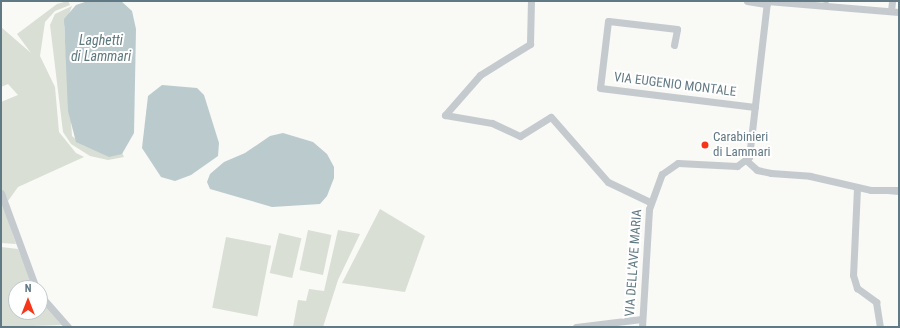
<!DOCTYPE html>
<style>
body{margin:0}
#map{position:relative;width:900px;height:328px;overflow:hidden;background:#f9f9f6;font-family:"Roboto Condensed",sans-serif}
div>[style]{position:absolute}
.green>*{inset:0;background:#d9dfd4;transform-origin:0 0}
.water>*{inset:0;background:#bacacd}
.stream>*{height:1.5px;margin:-0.75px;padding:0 0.75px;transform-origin:0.75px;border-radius:0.75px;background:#bacacd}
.minor>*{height:7px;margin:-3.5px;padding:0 3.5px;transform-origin:3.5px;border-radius:3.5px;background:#c4cacd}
.dots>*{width:11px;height:11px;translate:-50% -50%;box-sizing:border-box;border:2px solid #fff;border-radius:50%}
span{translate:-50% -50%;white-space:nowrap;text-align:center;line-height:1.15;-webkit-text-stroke:4px #fff;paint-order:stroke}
.street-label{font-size:13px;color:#617984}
.poi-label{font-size:13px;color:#617984}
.left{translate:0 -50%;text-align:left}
.water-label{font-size:14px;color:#5c787e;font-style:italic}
.frame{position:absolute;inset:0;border:2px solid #617984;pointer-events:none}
.north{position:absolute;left:8px;top:280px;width:40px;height:40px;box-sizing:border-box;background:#fff;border:1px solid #c0c9ce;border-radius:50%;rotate:0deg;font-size:11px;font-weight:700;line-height:16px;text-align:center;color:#617984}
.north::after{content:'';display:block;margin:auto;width:14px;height:18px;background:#f63519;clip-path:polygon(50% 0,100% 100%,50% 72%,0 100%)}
</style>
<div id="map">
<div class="green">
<i style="clip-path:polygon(68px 1px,70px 5px,55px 11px,45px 22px,40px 56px,55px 87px,59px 132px,76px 153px,84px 157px,18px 187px,8px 201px,1px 189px,1px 102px,18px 95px,8px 84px,1px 87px,1px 27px,31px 53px,17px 34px,57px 4px)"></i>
<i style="clip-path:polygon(72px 6px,64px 27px,72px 136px,83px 145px,122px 153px,124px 157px,108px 160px,90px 156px,71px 144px,63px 132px,50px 25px,55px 14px)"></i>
<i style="clip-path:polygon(1px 198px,16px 244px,1px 243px)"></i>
<i style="clip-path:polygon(380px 209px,425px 236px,405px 292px,342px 283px)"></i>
<i style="left:308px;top:230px;width:24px;height:41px;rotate:12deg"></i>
<i style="clip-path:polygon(338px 230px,360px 234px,338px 280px,323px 327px,293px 327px,298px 300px,306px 301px,309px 289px,324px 291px)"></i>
<i style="left:279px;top:233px;width:23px;height:41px;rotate:13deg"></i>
<i style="left:226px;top:237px;width:46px;height:72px;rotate:11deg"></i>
<i style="clip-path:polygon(1px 247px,18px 249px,35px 288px,16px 288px,16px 312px,40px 312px,40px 298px,63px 325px,1px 327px)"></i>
</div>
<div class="water">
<i style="clip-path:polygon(88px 1px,121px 1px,132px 11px,136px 29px,134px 133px,122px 154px,109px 157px,76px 142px,68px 111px,64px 19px,76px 5px)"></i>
<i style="clip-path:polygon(162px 85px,197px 88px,204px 95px,219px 143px,218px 156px,191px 175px,175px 181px,161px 177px,142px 148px,148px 96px)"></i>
<i style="clip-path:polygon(283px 133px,313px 142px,327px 154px,334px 167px,334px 178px,327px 196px,320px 204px,272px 207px,210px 189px,207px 182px,210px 174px,224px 162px,245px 153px,270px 136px)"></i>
</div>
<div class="stream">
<i style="left:823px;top:1px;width:5px;rotate:22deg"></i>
<i style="left:888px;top:193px;width:11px;rotate:5deg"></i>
</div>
<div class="minor">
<i style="left:747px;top:1px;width:20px;rotate:9deg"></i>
<i style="left:767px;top:1px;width:132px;rotate:4.8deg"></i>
<i style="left:891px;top:11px;width:10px;rotate:-84deg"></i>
<i style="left:674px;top:45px;width:16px;rotate:-79deg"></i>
<i style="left:677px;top:29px;width:69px;rotate:-173.4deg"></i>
<i style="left:608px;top:21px;width:67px;rotate:96.8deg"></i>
<i style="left:600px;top:88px;width:156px;rotate:7deg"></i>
<i style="left:445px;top:115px;width:48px;rotate:9.7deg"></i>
<i style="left:492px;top:123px;width:31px;rotate:25deg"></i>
<i style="left:520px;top:136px;width:36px;rotate:-32deg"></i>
<i style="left:551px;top:117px;width:86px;rotate:48.8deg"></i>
<i style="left:608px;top:182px;width:47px;rotate:25.5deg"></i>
<i style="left:445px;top:115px;width:53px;rotate:-48.8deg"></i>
<i style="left:480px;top:75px;width:59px;rotate:-31.8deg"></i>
<i style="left:530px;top:44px;width:43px;rotate:-88.7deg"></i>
<i style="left:747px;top:161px;width:13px;rotate:42deg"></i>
<i style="left:757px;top:170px;width:14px;rotate:12deg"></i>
<i style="left:771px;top:173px;width:39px;rotate:4deg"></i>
<i style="left:810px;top:176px;width:63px;rotate:12.9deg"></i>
<i style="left:871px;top:190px;width:28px"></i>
<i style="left:857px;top:188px;width:87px;rotate:92.6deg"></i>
<i style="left:853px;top:275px;width:14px;rotate:73deg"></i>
<i style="left:857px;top:288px;width:24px;rotate:36deg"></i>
<i style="left:876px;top:302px;width:25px;rotate:81deg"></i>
<i style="left:1px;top:193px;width:101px;rotate:69.8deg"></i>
<i style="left:40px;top:295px;width:43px;rotate:48.8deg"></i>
<i style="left:576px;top:327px;width:66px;rotate:-6.9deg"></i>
<i style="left:642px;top:327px;width:118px;rotate:-86.6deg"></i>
<i style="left:649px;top:209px;width:37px;rotate:-70deg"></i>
<i style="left:662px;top:174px;width:19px;rotate:-35deg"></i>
<i style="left:678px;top:163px;width:59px;rotate:2.9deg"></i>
<i style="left:737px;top:166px;width:15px;rotate:-37deg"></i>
<i style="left:749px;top:157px;width:157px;rotate:-83.4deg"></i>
</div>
<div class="dots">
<i style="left:705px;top:145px;background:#f63519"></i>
</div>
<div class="street-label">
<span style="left:675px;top:85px;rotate:7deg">VIA EUGENIO MONTALE</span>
<span style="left:634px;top:263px;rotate:-86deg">VIA DELL'AVE MARIA</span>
</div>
<div class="poi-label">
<span class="left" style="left:713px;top:145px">Carabinieri<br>di Lammari</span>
</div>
<div class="water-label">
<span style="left:101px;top:48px">Laghetti<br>di Lammari</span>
</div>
<div class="frame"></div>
<div class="north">N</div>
</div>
